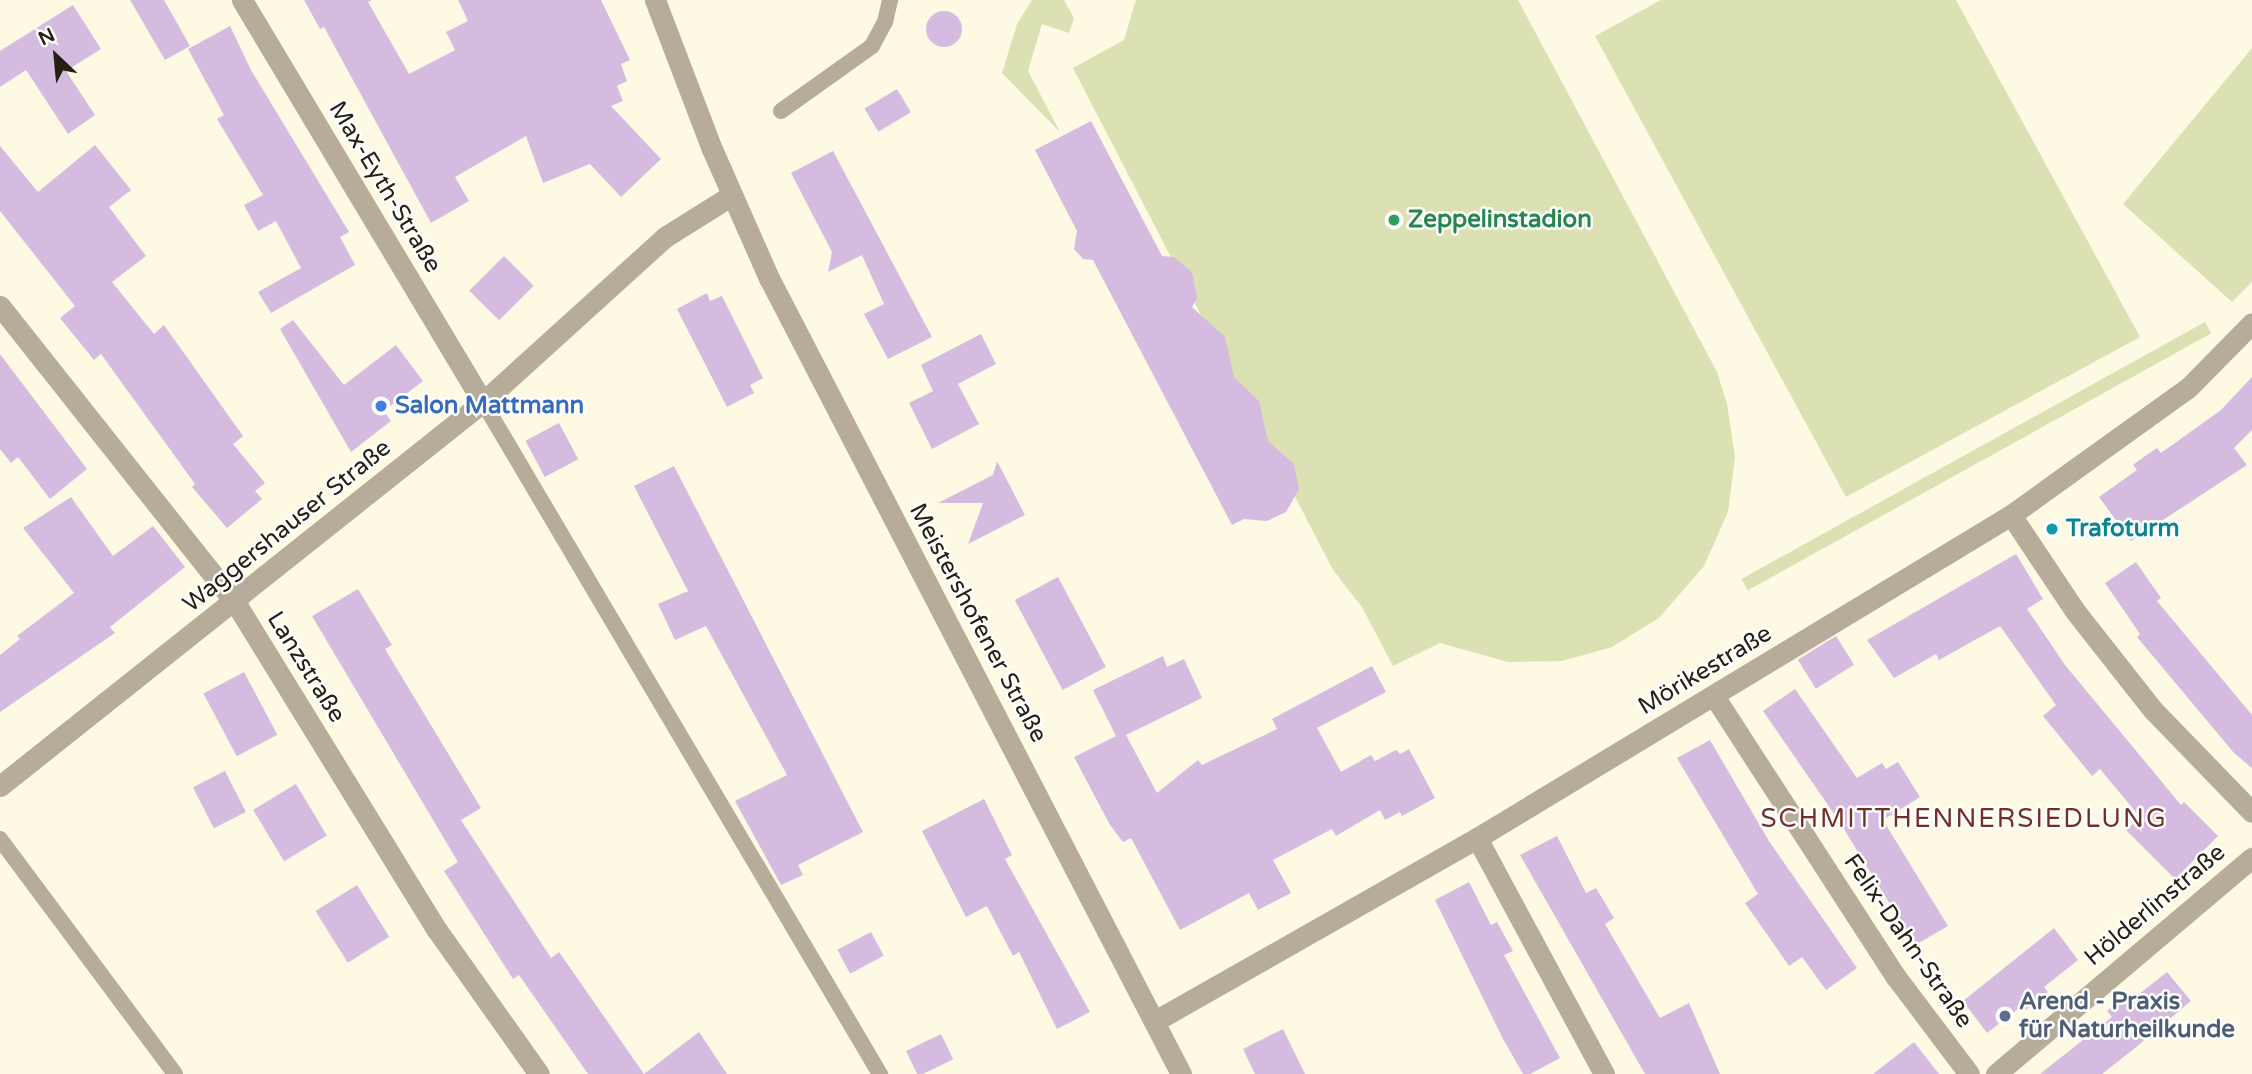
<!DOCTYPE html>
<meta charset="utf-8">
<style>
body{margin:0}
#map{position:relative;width:2252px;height:1074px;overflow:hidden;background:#fef9e3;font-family:"Varela Round",sans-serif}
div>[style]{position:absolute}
.green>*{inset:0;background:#dce1b4;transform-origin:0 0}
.building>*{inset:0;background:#d6bbe1;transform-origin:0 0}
.round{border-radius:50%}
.service>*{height:16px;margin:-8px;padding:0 8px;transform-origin:8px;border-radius:8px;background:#b7ab9a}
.minor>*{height:21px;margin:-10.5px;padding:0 10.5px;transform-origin:10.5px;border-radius:10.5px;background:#b7ab9a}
.tertiary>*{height:21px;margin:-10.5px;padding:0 10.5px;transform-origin:10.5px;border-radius:10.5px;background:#b7ab9a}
.dots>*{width:19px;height:19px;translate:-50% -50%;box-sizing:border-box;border:4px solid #fff;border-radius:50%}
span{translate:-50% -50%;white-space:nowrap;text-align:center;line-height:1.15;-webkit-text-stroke:5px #fff;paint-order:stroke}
.street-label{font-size:24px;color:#242113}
.leisure-label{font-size:24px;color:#27864d;font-weight:700}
.left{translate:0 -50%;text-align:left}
.shop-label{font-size:24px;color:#366cbe;font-weight:700}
.culture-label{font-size:24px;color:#0d838f;font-weight:700}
.service-label{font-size:24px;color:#4e5e75;font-weight:700}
.neighbourhood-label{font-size:26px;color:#742e29;letter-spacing:2px}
.north{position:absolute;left:21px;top:21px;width:70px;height:70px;-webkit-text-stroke:5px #fff;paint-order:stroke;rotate:334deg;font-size:19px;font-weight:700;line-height:28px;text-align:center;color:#242113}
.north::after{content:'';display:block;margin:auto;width:24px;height:32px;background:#242113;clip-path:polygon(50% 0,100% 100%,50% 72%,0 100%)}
</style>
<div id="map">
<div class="green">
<i style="clip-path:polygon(1032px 0,1064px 0,1074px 18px,1069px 33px,1042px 24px,1028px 71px,1060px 132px,1002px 73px,1017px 24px)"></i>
<i style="clip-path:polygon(1136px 0,1518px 0,1717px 372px,1727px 404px,1735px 457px,1728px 512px,1704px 566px,1659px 618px,1612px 647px,1562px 661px,1508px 662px,1440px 643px,1393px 666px,1362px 607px,1333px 570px,1073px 68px,1124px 40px)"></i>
<i style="clip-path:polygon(1661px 0,1956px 0,2140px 337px,1846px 497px,1595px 36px)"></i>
<i style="clip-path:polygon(2252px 48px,2252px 282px,2232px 302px,2123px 204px)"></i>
<i style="left:2205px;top:322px;width:13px;height:530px;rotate:61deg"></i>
</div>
<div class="building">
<i style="clip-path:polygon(130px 0,164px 0,190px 46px,165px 60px)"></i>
<i style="clip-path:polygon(304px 0,372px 0,368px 2px,409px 74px,455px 50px,446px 32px,468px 21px,458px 0,601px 0,630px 60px,621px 64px,627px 81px,617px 86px,623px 101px,611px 106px,661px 159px,621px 197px,590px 164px,543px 183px,526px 136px,455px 177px,469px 201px,431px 223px,324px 27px,320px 29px)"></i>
<i style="clip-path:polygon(73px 5px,101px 49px,66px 71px,95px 115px,68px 134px,26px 70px,0 87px,0 51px)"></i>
<i class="round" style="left:926px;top:11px;width:36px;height:36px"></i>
<i style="clip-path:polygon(230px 26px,251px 70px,349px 232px,340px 237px,355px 265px,271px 313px,258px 292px,301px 268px,276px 221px,258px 231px,244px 205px,263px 195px,217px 119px,224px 115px,188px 49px)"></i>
<i style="left:897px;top:89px;width:27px;height:38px;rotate:59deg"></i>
<i style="clip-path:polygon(1091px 121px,1162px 256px,1174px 257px,1192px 272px,1197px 298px,1192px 307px,1225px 337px,1234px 377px,1259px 401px,1268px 441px,1294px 464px,1299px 489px,1286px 512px,1267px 521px,1244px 519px,1232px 525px,1093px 260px,1083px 259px,1074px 249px,1077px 231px,1035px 150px)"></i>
<i style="clip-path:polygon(95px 145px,131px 190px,109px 207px,146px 256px,112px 282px,154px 334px,164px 325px,243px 436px,233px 444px,265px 483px,255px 491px,262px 499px,227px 528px,192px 487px,195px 484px,101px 354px,94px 360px,60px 318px,75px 306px,0 211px,0 146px,38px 192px)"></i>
<i style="clip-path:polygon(833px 151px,932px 337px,888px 359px,864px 314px,884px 304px,862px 255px,828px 272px,832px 252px,791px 173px)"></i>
<i style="left:504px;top:256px;width:42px;height:49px;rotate:45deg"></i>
<i style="clip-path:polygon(707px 293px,710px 301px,722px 296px,763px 378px,750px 385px,754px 393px,727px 407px,677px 309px)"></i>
<i style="clip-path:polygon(293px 320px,344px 385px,396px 345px,423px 381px,384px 411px,391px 421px,351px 452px,280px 329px)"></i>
<i style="clip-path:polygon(981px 334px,996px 364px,958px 384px,979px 424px,932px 449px,909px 403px,933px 391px,921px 365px)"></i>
<i style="clip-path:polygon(0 354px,87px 469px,50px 499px,18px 457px,11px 463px,0 449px)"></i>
<i style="clip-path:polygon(2252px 377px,2252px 430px,2234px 448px,2247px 465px,2131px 541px,2099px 497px,2137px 470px,2133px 465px,2145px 456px,2157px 448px,2161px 453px,2221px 410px)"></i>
<i style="left:559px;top:423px;width:41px;height:38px;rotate:62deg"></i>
<i style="clip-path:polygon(997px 461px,1025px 515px,968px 544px,983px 503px,938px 503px,993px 475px)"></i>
<i style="clip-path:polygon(674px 466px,863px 832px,798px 865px,803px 875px,781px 885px,735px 801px,787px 775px,706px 626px,675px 640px,658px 604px,688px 591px,634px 486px)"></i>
<i style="clip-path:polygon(71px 497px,113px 556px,153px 526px,185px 567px,110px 627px,115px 633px,0 712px,0 655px,20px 639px,17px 636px,74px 593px,23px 528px)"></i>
<i style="clip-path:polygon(2016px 554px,2043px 599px,2027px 609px,2065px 665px,2181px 805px,2184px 802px,2218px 836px,2175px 879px,2126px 830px,2140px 817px,2100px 769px,2092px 776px,2043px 716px,2056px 705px,2000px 626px,1939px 660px,1936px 654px,1894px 678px,1867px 640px)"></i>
<i style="clip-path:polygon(2136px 562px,2161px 598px,2157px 601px,2252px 715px,2252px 768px,2234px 753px,2137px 637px,2140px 634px,2105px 583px)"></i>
<i style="left:1058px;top:577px;width:102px;height:49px;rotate:62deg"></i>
<i style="clip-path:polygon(358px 589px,392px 645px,385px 649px,481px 808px,461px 820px,551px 958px,559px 952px,644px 1074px,699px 1032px,727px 1074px,588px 1074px,519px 975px,513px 979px,444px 871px,458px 862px,312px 616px)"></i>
<i style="left:1836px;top:636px;width:34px;height:45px;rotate:58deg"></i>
<i style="clip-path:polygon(1163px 656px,1167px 667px,1184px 659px,1202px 698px,1126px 735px,1157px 793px,1198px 760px,1202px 765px,1277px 729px,1272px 719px,1372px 666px,1386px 692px,1317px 728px,1341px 772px,1371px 755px,1375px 761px,1396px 750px,1400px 754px,1409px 749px,1435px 798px,1402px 816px,1400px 812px,1385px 820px,1380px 810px,1336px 836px,1332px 829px,1273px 860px,1291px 893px,1258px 910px,1249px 893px,1180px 930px,1131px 838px,1123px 842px,1110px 825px,1074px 757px,1116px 736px,1093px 690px)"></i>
<i style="left:244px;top:672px;width:71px;height:46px;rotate:62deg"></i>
<i style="clip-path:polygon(1795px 689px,1857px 778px,1882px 763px,1886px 769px,1898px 762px,1920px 797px,1883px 820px,1948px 926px,1915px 945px,1839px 821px,1763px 711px)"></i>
<i style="clip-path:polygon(1710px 740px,1769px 841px,1857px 968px,1826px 990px,1802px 957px,1789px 966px,1745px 903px,1758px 894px,1677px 758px)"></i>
<i style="left:225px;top:771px;width:46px;height:36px;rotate:63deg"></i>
<i style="left:296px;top:784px;width:60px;height:50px;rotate:59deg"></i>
<i style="clip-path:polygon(984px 799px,1012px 855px,1005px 859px,1090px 1012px,1057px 1029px,1019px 952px,1013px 956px,987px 906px,966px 917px,922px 831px)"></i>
<i style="clip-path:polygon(1557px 836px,1586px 893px,1596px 888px,1614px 918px,1605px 924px,1660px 1018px,1689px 1003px,1720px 1074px,1645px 1074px,1520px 855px)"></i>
<i style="clip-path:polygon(1469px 882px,1491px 925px,1497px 922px,1513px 951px,1504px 955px,1560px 1058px,1530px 1074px,1523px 1074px,1502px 1037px,1435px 900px)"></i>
<i style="left:357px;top:885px;width:61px;height:49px;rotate:58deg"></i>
<i style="clip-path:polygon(2054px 928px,2078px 960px,2044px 987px,2048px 992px,2026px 1010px,2023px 1005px,1987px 1033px,1963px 1001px)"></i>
<i style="left:871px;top:932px;width:27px;height:38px;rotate:62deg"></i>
<i style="clip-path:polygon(2167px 972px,2191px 1001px,2135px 1048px,2102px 1074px,2040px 1074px,2112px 1017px,2107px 1011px,2129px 994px,2133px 999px)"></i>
<i style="clip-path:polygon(1283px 1029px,1305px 1074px,1255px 1074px,1243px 1049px)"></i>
<i style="left:941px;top:1034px;width:28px;height:39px;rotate:64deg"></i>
<i style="clip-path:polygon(1914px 1042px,1939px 1074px,1873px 1074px)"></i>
</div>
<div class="service">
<i style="left:781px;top:111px;width:112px;rotate:-35.5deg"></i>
<i style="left:872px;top:46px;width:27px;rotate:-62deg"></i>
<i style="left:885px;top:22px;width:23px;rotate:-77deg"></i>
<i style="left:483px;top:402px;width:781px;rotate:59.43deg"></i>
<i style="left:0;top:839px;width:293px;rotate:53.3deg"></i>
</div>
<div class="minor">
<i style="left:242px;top:0;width:469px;rotate:59.1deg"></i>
<i style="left:0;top:306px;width:378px;rotate:51.6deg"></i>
<i style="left:235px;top:602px;width:385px;rotate:58.4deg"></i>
<i style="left:437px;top:930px;width:176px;rotate:54.7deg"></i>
<i style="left:2011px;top:515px;width:115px;rotate:56.3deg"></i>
<i style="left:2075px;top:611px;width:126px;rotate:51.8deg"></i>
<i style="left:2153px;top:710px;width:142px;rotate:45.9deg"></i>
<i style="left:1714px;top:696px;width:335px;rotate:57.1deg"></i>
<i style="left:1896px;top:977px;width:121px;rotate:53deg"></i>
<i style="left:1477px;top:838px;width:268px;rotate:61.7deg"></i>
<i style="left:1155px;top:1021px;width:370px;rotate:-29.6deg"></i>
<i style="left:1477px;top:838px;width:624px;rotate:-31.17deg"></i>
<i style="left:2011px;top:515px;width:218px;rotate:-35.7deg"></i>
<i style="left:2188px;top:388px;width:91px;rotate:-45.4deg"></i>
<i style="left:1996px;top:1074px;width:335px;rotate:-40.2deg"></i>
</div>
<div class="tertiary">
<i style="left:655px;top:0;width:160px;rotate:69.1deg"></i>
<i style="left:712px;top:149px;width:141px;rotate:66.2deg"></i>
<i style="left:769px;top:278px;width:896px;rotate:62.63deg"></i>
<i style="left:0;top:786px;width:617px;rotate:-38.49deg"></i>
<i style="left:483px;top:402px;width:246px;rotate:-42.2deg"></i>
<i style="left:665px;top:237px;width:79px;rotate:-32.1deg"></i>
</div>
<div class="dots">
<i style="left:1394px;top:220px;background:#2e9e5b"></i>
<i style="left:381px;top:406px;background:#3f7fe0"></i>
<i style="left:2052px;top:529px;background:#0f9aa8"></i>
<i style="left:2005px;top:1016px;background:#5c6f8a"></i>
</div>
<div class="street-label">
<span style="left:385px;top:187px;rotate:59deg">Max-Eyth-Straße</span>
<span style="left:287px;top:526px;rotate:-39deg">Waggershauser Straße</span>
<span style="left:978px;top:623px;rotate:62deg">Meistershofener Straße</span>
<span style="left:306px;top:667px;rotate:58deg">Lanzstraße</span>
<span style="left:1705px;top:670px;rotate:-31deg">Mörikestraße</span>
<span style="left:2155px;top:905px;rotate:-40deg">Hölderlinstraße</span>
<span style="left:1908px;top:941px;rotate:55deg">Felix-Dahn-Straße</span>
</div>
<div class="leisure-label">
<span class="left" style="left:1408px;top:220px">Zeppelinstadion</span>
</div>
<div class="shop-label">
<span class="left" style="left:395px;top:406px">Salon Mattmann</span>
</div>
<div class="culture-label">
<span class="left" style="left:2066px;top:529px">Trafoturm</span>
</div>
<div class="service-label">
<span class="left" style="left:2019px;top:1016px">Arend - Praxis<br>für Naturheilkunde</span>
</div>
<div class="neighbourhood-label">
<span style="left:1964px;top:819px">SCHMITTHENNERSIEDLUNG</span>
</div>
<div class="north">N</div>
</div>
